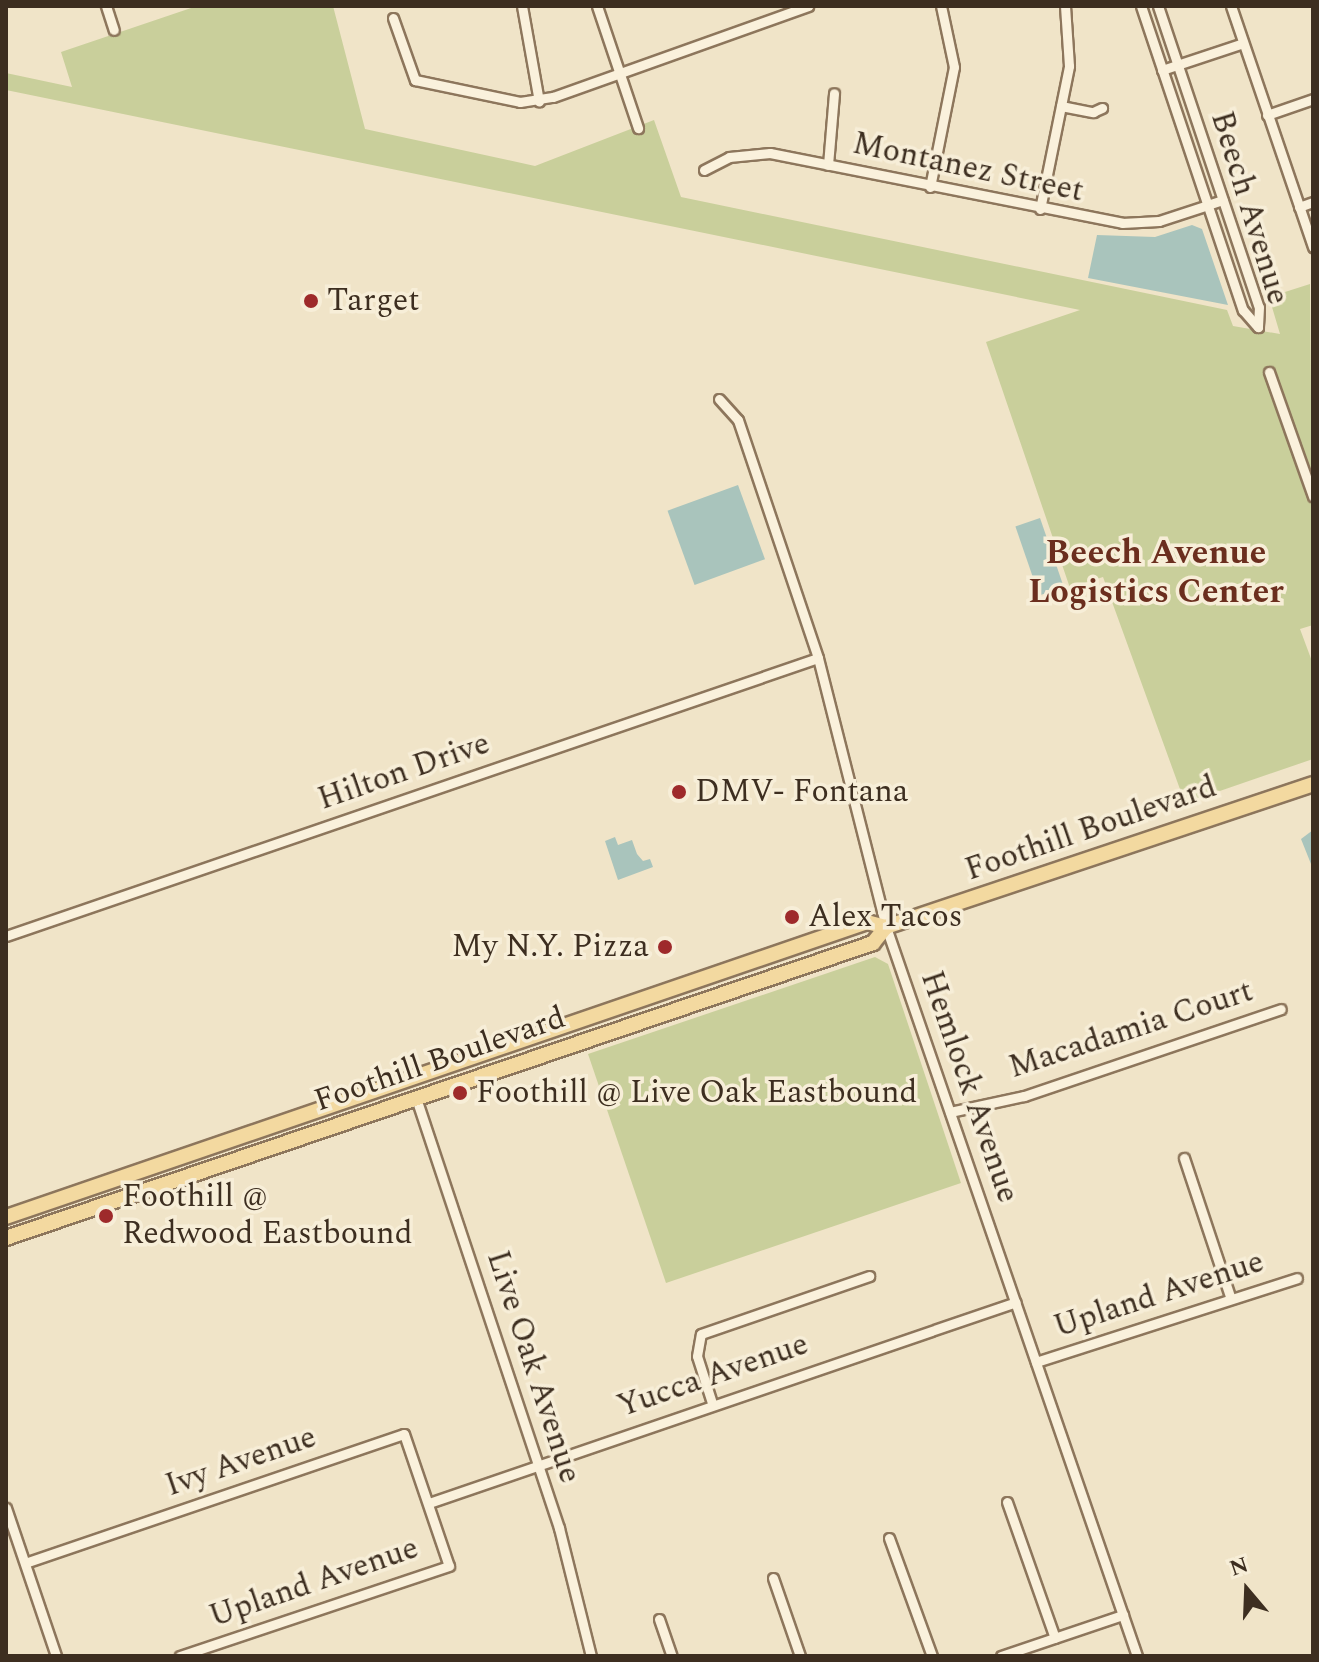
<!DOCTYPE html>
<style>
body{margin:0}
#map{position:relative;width:1319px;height:1662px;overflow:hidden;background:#f0e4c8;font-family:Spectral,serif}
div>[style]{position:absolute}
.green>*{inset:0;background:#c9cf9b}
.water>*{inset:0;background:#a9c4bc;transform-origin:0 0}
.roads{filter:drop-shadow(2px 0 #8d765c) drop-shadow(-2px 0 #8d765c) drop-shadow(0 2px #8d765c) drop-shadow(0 -2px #8d765c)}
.minor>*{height:9px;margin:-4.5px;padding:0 4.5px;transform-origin:4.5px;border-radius:4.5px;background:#faf1dc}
.primary>*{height:14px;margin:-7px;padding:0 7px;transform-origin:7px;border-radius:7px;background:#f3d9a0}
.dots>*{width:22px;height:22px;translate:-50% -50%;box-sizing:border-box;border:4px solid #f7eed8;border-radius:50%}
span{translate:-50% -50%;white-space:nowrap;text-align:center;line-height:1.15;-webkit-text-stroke:7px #f7eed8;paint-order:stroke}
.street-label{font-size:32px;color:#3d2e20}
.poi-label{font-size:32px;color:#3d2e20}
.left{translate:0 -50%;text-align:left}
.right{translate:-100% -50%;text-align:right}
.neighbourhood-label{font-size:34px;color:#6b2e1e;font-weight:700}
.frame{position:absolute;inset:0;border:8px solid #3d2e20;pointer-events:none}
.north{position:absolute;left:1207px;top:1550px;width:80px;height:80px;-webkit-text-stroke:6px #f7eed8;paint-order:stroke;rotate:341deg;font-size:22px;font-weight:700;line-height:32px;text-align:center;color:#3d2e20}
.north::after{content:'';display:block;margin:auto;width:28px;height:36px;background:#3d2e20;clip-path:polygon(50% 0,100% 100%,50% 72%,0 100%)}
</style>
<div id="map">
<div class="green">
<i style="clip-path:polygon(197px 6px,333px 6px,365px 129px,535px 166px,654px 120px,681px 197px,1227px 310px,1233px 326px,1280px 334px,1269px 297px,1310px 284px,1313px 625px,1300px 629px,1313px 664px,1313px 759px,1185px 803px,1103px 577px,1070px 588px,986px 342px,1080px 310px,6px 90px,6px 73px,72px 87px,61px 52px)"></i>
<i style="clip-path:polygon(875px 957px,888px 964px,961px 1183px,666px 1283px,588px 1054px)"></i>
</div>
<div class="water">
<i style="clip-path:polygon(1192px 225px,1202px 229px,1228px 305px,1088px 278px,1097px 235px,1155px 237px)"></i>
<i style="left:738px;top:485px;width:79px;height:75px;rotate:70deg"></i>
<i style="left:1040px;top:518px;width:73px;height:26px;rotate:71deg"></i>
<i style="clip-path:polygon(1313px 830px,1313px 869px,1301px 839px)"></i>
<i style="clip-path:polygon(615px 837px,618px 845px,632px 840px,637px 854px,643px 861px,650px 859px,653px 867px,618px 880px,605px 841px)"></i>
</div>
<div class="roads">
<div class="minor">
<i style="left:106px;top:6px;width:25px;rotate:72deg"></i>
<i style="left:522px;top:6px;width:97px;rotate:79.9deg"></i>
<i style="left:597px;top:6px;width:129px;rotate:71.4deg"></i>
<i style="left:1141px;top:6px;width:321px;rotate:71.5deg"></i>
<i style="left:1243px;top:310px;width:23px;rotate:49deg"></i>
<i style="left:1158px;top:6px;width:317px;rotate:71.5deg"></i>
<i style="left:1259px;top:307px;width:20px;rotate:93deg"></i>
<i style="left:1231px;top:6px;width:255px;rotate:71.2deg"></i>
<i style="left:393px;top:18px;width:66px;rotate:70.5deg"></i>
<i style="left:415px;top:80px;width:107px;rotate:11.8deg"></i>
<i style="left:520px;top:102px;width:33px;rotate:-9deg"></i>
<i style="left:553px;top:97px;width:271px;rotate:-19.6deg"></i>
<i style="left:1162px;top:70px;width:85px;rotate:-18.4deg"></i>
<i style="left:1061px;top:106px;width:33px;rotate:11deg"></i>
<i style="left:1093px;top:112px;width:10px;rotate:-24deg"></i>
<i style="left:1267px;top:115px;width:49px;rotate:-19.2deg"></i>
<i style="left:828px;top:165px;width:72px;rotate:-85.2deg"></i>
<i style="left:704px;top:170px;width:28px;rotate:-27deg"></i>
<i style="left:729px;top:157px;width:41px;rotate:-5.6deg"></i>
<i style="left:770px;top:153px;width:359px;rotate:11.2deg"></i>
<i style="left:1122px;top:223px;width:37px;rotate:-3deg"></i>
<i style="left:1159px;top:221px;width:67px;rotate:-18.2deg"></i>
<i style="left:930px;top:187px;width:122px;rotate:-78.7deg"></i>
<i style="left:954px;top:67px;width:62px;rotate:-102deg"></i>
<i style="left:1299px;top:207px;width:15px;rotate:-20deg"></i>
<i style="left:1040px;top:209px;width:146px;rotate:-78.5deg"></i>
<i style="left:1069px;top:66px;width:60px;rotate:-93.8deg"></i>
<i style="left:1269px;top:372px;width:132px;rotate:70.5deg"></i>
<i style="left:719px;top:399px;width:28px;rotate:48deg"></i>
<i style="left:738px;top:420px;width:251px;rotate:71.4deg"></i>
<i style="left:818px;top:658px;width:277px;rotate:75.8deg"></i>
<i style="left:886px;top:927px;width:771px;rotate:71deg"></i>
<i style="left:6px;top:936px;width:858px;rotate:-18.9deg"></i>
<i style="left:416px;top:1098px;width:453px;rotate:71.6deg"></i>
<i style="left:559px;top:1528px;width:132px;rotate:76deg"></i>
<i style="left:950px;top:1112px;width:76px;rotate:-12.2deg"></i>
<i style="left:1024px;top:1096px;width:271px;rotate:-18.7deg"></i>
<i style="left:1184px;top:1158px;width:145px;rotate:71.6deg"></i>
<i style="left:1036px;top:1362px;width:274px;rotate:-17.8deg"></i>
<i style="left:712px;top:1403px;width:49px;rotate:-107.7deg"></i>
<i style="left:697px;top:1356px;width:22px;rotate:-80deg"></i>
<i style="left:701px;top:1334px;width:178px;rotate:-19deg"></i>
<i style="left:1007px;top:1502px;width:144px;rotate:70.6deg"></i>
<i style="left:429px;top:1503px;width:620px;rotate:-18.9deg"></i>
<i style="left:6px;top:1508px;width:156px;rotate:71.3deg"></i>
<i style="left:889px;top:1538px;width:126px;rotate:70deg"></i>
<i style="left:25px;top:1563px;width:400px;rotate:-18.8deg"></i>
<i style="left:404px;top:1434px;width:139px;rotate:71.2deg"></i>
<i style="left:449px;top:1566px;width:284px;rotate:161.5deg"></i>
<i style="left:773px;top:1578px;width:83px;rotate:70.9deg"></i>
<i style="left:659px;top:1619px;width:39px;rotate:71deg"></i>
<i style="left:1001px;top:1656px;width:129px;rotate:-18.6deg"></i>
</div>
<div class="primary">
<i style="left:6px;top:1217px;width:910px;rotate:-18.91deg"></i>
<i style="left:867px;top:922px;width:20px;rotate:15deg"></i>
<i style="left:886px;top:927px;width:450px;rotate:-18.5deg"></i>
<i style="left:6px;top:1238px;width:916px;rotate:-18.79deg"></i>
<i style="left:873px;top:943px;width:21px;rotate:-51deg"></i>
</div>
</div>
<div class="dots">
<i style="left:311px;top:301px;background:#9e2a2b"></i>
<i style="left:679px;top:792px;background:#9e2a2b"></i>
<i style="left:792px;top:917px;background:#9e2a2b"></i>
<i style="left:665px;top:947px;background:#9e2a2b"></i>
<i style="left:460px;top:1093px;background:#9e2a2b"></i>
<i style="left:106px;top:1216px;background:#9e2a2b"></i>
</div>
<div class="street-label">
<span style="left:968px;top:168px;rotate:12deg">Montanez Street</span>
<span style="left:1249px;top:208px;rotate:73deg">Beech Avenue</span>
<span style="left:404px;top:772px;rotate:-19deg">Hilton Drive</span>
<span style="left:1091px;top:829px;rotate:-19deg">Foothill Boulevard</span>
<span style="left:1131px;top:1030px;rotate:-18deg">Macadamia Court</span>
<span style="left:440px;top:1060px;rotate:-19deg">Foothill Boulevard</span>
<span style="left:969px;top:1087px;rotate:71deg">Hemlock Avenue</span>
<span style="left:1159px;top:1295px;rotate:-18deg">Upland Avenue</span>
<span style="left:533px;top:1367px;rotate:72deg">Live Oak Avenue</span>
<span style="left:713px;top:1376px;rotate:-19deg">Yucca Avenue</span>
<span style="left:241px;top:1462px;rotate:-19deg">Ivy Avenue</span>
<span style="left:314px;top:1583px;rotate:-19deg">Upland Avenue</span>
</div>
<div class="poi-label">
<span class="left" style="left:327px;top:301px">Target</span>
<span class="left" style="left:695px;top:792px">DMV- Fontana</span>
<span class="left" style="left:808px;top:917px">Alex Tacos</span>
<span class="right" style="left:649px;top:947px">My N.Y. Pizza</span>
<span class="left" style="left:476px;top:1093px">Foothill @ Live Oak Eastbound</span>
<span class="left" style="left:122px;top:1216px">Foothill @<br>Redwood Eastbound</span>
</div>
<div class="neighbourhood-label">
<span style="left:1156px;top:573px">Beech Avenue<br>Logistics Center</span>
</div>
<div class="frame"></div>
<div class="north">N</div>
</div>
